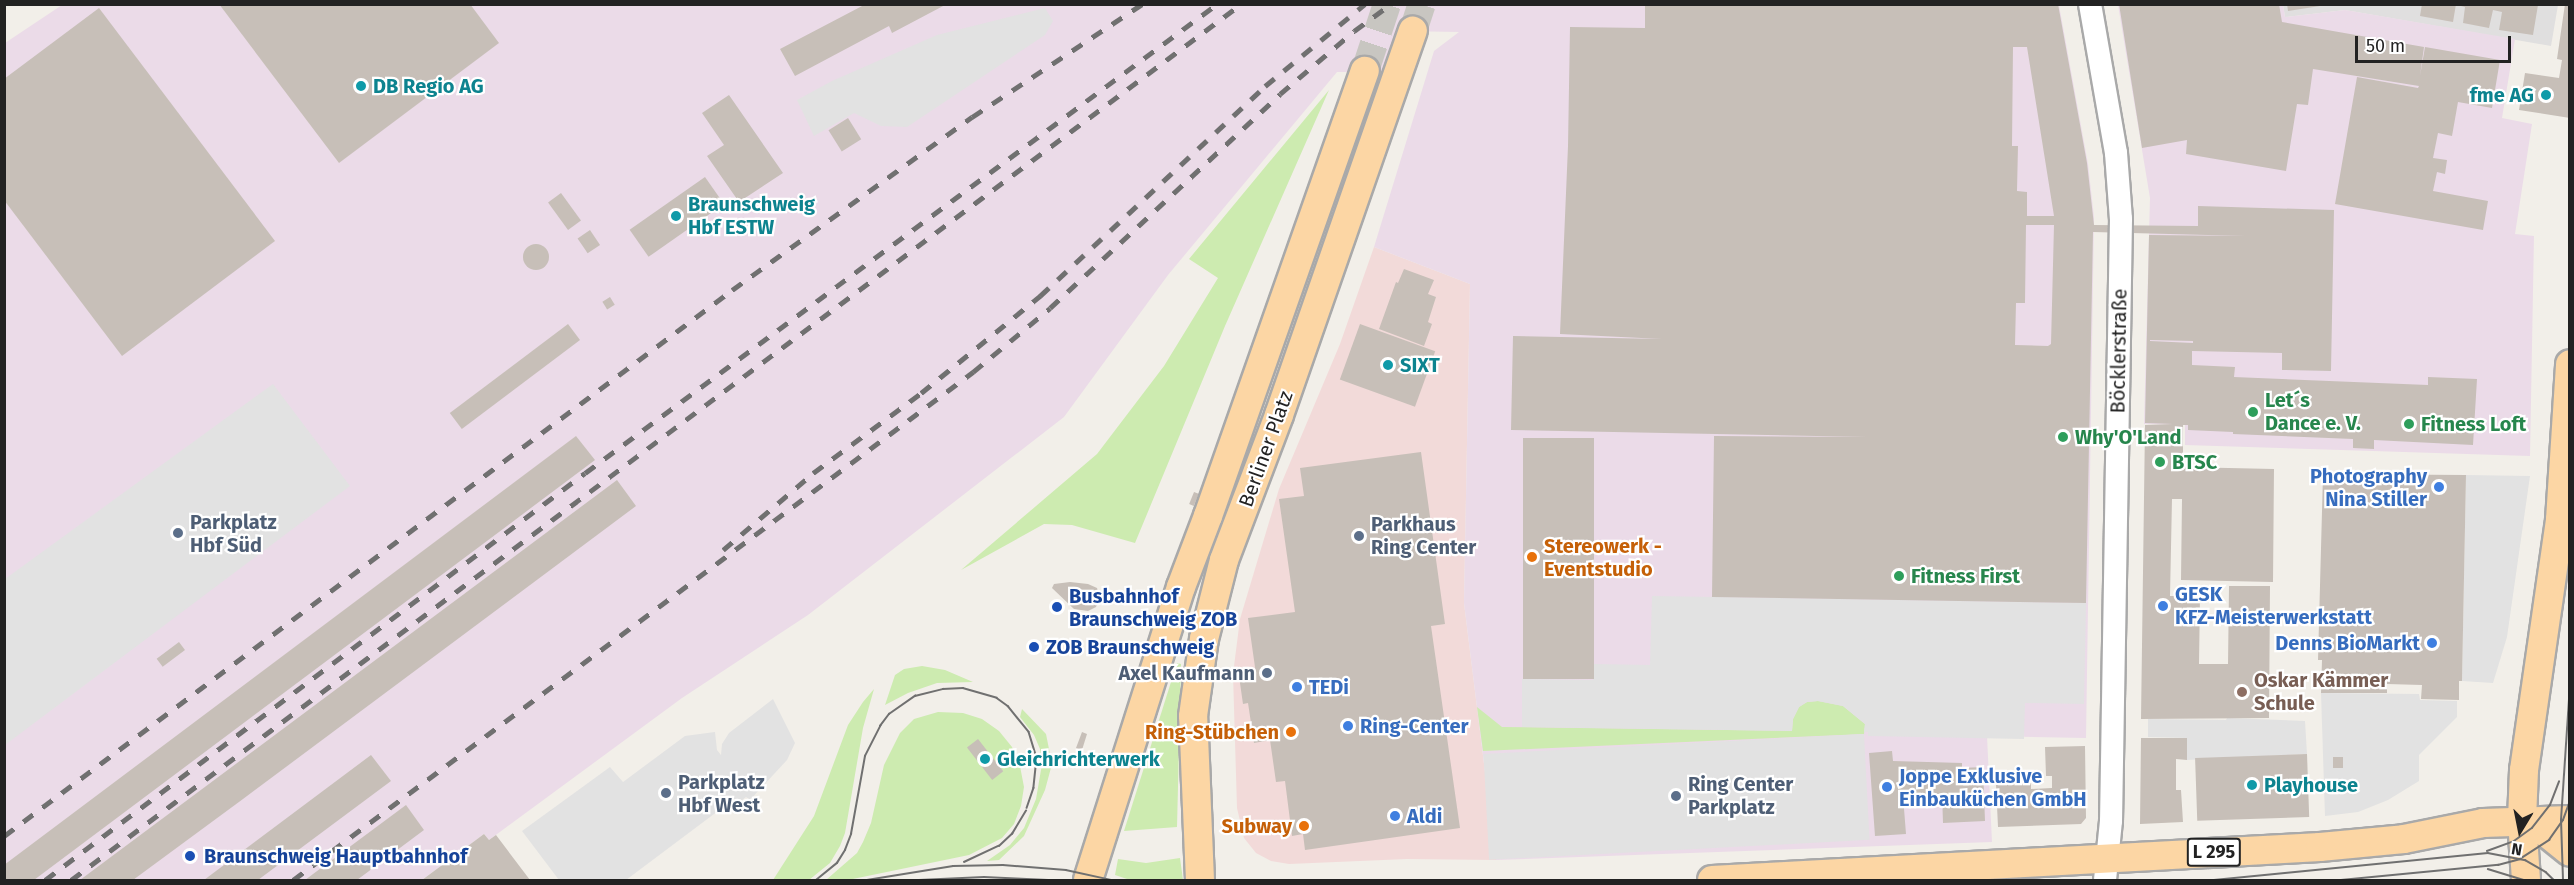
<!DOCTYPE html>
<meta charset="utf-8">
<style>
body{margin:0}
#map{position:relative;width:2574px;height:885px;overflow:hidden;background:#f2efe9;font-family:"Fira Sans",sans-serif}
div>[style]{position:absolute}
.residential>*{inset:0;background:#e0dfdf}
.commercial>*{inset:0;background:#f2dad9}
.industrial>*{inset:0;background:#ebdbe8}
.grass>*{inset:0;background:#cdebb0}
.parking>*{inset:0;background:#e2e2e2;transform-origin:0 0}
.building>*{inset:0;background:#c7bfb8;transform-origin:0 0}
.round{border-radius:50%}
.major-tunnel>*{height:28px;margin-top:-14px;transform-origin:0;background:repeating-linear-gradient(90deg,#c8c6c1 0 28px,transparent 0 42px)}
.roads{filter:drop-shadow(2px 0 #a9a9a9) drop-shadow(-2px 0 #a9a9a9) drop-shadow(0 2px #a9a9a9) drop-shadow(0 -2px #a9a9a9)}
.minor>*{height:22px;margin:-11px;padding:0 11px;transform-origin:11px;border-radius:11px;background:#fff}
.major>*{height:28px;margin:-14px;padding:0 14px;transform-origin:14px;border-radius:14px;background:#fcd6a4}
.tram>*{height:1.5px;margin:-0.75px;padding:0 0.75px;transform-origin:0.75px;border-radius:0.75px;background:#707070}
.rail>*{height:4.5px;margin-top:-2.25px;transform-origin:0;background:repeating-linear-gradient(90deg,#707070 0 12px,transparent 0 24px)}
.dots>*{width:16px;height:16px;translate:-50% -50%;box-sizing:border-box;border:3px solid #fff;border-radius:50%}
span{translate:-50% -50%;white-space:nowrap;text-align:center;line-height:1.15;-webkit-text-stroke:4.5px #fff;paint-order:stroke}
.shield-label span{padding:2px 4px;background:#fff;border:2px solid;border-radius:4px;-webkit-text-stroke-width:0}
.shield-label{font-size:18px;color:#222;font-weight:700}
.culture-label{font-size:20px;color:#0d838f;font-weight:700}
.left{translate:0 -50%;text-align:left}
.right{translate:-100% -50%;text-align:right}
.street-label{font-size:20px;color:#222}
.leisure-label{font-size:20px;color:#27864d;font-weight:700}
.shop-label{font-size:20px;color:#366cbe;font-weight:700}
.service-label{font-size:20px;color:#4e5e75;font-weight:700}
.food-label{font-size:20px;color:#c56008;font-weight:700}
.transit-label{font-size:20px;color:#164399;font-weight:700}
.education-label{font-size:20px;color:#785e54;font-weight:700}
.frame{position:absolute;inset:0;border:6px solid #222;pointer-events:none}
.north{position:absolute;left:2490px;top:801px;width:60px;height:60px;-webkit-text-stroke:4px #fff;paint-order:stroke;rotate:190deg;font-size:16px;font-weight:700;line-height:24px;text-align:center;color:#222}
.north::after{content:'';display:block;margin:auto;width:21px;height:27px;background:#222;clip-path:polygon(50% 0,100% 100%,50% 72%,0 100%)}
.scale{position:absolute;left:2355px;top:36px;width:156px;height:27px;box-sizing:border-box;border:3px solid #222;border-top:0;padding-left:8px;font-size:18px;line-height:21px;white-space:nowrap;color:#222;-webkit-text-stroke:4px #fff;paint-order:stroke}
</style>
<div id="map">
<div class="residential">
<i style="clip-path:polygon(2283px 5px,2558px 5px,2551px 46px,2345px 10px,2285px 17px)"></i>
</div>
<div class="commercial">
<i style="clip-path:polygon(1374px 247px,1470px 284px,1464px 603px,1496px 860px,1407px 859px,1289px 864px,1271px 861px,1256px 853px,1244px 838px,1237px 808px,1233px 674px,1240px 619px,1279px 489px,1340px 344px)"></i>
</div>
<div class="industrial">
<i style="clip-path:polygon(62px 5px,2059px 5px,2088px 164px,2094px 217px,2086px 738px,1987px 736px,1992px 842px,1496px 860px,1464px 603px,1470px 284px,1374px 247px,1434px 51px,1459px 32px,1399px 31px,1385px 72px,1337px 72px,1168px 275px,1064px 417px,808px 615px,682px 698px,489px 840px,484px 834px,422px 880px,5px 880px,5px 43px)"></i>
<i style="clip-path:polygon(2118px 5px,2283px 5px,2285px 17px,2345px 10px,2515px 39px,2502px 118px,2532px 124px,2515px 234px,2534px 236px,2530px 456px,2185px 445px,2185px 425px,2144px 424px,2150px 198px)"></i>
</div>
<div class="grass">
<i style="clip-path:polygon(1329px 90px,1225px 326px,1135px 543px,1072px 525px,1044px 524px,961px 570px,1097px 454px,1164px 366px,1218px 278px,1189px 259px)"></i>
<i style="clip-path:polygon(1177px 663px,1181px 664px,1177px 827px,1124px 831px)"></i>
<i style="clip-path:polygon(922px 666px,945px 670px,973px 682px,937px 683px,908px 693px,885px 705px,895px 675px,904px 669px)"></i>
<i style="clip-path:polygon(874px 689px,863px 728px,845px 833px,840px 846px,830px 863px,809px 880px,773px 880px,814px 816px,848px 725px,863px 702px)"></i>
<i style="clip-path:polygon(1818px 701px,1843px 706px,1865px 724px,1864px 734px,1483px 751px,1477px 707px,1502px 727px,1792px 731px,1793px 719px,1799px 707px,1807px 702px)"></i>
<i style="clip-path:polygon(1022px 709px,1046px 734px,1052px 764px,1045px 790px,1024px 836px,999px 860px,987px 861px,1010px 845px,1024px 828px,1036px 799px,1042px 764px,1040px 749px,1034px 735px,1020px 717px)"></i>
<i style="clip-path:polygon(938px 712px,963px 713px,982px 719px,999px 731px,1012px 747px,1020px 766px,1024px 787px,1021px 806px,1014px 824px,1002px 838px,969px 855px,848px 880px,826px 880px,857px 853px,863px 842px,871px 823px,884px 765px,900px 733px,914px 719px)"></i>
<i style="clip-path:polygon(1180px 858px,1183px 880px,1130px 880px,1115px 875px,1118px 859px,1146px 863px)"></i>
</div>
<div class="parking">
<i style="clip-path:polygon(1045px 8px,1053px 21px,1045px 35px,907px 127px,881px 126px,854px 113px,814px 136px,797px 100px,832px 81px,937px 35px)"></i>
<i style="clip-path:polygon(273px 384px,350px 486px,5px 745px,5px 579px)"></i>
<i style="clip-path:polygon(2466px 475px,2530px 476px,2507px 637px,2493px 683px,2462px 681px)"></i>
<i style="clip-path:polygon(1652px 596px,2086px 603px,2084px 704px,2025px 703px,2024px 739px,1868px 736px,1868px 732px,1864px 732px,1865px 724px,1843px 706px,1818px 701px,1807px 702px,1799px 707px,1793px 719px,1792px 731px,1522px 727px,1522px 679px,1593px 680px,1594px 664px,1650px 665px)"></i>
<i style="clip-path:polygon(2321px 693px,2419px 694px,2420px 700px,2457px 701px,2457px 717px,2419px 755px,2419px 781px,2388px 800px,2358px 812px,2325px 816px)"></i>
<i style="clip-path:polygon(773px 699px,795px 743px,787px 760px,750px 800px,746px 797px,735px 806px,726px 805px,626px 880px,559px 880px,522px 831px,610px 767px,623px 782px,685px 736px,715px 732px,717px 750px,721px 755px,722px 744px,729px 733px)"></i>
<i style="clip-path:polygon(2227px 718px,2305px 721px,2307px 754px,2187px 760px,2187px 738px,2148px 737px,2148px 719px,2226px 720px)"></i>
<i style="left:1864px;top:734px;width:106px;height:381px;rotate:87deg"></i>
</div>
<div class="building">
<i style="clip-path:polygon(219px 4px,470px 4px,499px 43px,339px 163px)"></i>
<i style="clip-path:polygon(evenodd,1645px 4px,2058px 4px,2087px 163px,2094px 225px,2198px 226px,2198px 206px,2334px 210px,2331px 371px,2282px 370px,2282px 353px,2192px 351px,2192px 365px,2235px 367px,2234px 377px,2428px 385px,2428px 377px,2477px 379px,2473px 445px,2374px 440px,2374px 449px,2353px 448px,2353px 439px,2233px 434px,2233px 432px,2188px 430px,2188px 425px,2183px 425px,2183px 467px,2274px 469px,2273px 582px,2181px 580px,2182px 499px,2172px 499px,2170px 596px,2200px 596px,2199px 664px,2228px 664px,2229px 586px,2270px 586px,2269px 718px,2141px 719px,2145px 425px,2173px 424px,2145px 423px,2149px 235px,2246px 236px,2093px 232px,2086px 603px,1712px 597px,1714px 436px,1868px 437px,1511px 430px,1513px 336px,1662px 339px,1560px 334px,1568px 146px,1570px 27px,1645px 28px,1645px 4px,2013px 47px,2027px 47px,2054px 216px,2027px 216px,2027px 192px,2017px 191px,2018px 146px,2012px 146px,2013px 47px,1645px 4px,2026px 225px,2054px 225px,2051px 344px,2048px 346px,2015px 345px,2016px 303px,2025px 303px,2026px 225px,1645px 4px,2150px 340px,2193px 341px,2193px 343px,2150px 341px,2150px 340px)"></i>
<i style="clip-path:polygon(2119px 4px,2279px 4px,2282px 22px,2424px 47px,2420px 76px,2425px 47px,2500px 60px,2492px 108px,2458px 102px,2452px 136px,2438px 133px,2433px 158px,2447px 160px,2445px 174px,2437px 172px,2433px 191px,2488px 201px,2483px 230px,2335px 204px,2357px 77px,2418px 88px,2419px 86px,2313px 69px,2308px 105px,2297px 104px,2286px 171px,2186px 154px,2187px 140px,2142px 148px)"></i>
<i style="clip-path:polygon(2287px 4px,2320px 4px,2320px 6px,2288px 11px)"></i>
<i style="clip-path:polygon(2422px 4px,2456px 4px,2453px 22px,2420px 16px)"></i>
<i style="clip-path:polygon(2565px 4px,2570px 4px,2570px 118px,2519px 110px,2525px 73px,2559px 78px,2562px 60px,2557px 59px)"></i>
<i style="clip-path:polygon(864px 5px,945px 5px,892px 33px,889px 26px,795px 76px,780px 49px)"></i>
<i style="clip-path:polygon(2457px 5px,2538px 5px,2533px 35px,2499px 30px,2502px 12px,2493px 10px,2489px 28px,2463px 23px,2465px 7px)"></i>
<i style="clip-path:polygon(99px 8px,275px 241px,122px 356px,4px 200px,4px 79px)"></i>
<i style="clip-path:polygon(729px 95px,783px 173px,739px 202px,707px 156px,724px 145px,702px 113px)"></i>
<i style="left:848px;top:118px;width:25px;height:23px;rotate:58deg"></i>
<i style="left:705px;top:177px;width:33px;height:92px;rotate:55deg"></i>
<i style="left:561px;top:193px;width:34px;height:16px;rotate:54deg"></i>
<i style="left:590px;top:230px;width:18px;height:15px;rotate:56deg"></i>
<i class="round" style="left:523px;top:244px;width:26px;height:26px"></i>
<i style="clip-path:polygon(1404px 269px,1434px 280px,1428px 294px,1436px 297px,1428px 322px,1432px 324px,1424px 346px,1379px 329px,1396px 282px,1398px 283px)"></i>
<i style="left:610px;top:297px;width:9px;height:9px;rotate:58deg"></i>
<i style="left:568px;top:324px;width:20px;height:148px;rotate:53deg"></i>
<i style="left:1360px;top:324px;width:80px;height:59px;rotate:20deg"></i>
<i style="clip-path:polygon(576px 436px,595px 460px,34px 880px,4px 880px,4px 865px)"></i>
<i style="left:1523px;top:438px;width:71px;height:241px"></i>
<i style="clip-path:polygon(1421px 452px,1445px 624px,1431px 626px,1460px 828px,1305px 850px,1303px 834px,1292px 836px,1285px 781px,1276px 782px,1270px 740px,1254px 743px,1248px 703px,1243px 704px,1239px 676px,1256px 674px,1248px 618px,1295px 612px,1279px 499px,1304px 496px,1300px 468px)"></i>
<i style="clip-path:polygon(2323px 474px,2466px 475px,2462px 681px,2459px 681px,2459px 700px,2421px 699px,2422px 685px,2387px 684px,2387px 693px,2321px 693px,2322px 660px,2318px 660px)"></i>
<i style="clip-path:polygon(617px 480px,636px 506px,243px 799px,133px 880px,80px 880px)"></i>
<i style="left:1194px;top:492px;width:5px;height:13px;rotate:22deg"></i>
<i style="clip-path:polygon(1070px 582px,1088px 584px,1097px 588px,1100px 597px,1096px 607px,1088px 611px,1074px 609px,1052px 588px,1054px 584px)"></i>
<i style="left:179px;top:642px;width:10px;height:28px;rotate:53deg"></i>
<i style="clip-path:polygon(1082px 732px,1087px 734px,1082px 750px,1076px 748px)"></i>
<i style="clip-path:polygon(2141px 738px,2187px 738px,2187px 760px,2176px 759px,2176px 790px,2181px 790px,2183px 822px,2140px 824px)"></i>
<i style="left:978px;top:739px;width:41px;height:14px;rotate:52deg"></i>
<i style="clip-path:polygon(2085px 746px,2086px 818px,2081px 824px,1998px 827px,1996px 785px,2031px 783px,2031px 789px,2052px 788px,2052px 776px,2046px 776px,2045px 747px)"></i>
<i style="clip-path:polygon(1892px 751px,1893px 761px,1962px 763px,1962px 768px,1983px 767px,1985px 821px,1943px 823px,1942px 794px,1903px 796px,1906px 834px,1875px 836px,1869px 753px)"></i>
<i style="left:2307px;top:754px;width:63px;height:112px;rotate:88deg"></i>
<i style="clip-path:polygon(371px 755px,391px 781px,258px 880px,204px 880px)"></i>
<i style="left:2333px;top:757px;width:10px;height:11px"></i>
<i style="clip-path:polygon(406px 805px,424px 830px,357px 880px,305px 880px)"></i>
<i style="clip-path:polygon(484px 834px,489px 840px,496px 835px,530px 880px,422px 880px)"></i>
</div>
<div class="major-tunnel">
<i style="left:1413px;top:31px;width:28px;rotate:-72deg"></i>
<i style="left:1365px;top:71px;width:71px;rotate:-71.8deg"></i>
</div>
<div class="roads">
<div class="minor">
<i style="left:2090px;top:4px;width:151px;rotate:80.1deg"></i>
<i style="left:2116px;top:153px;width:66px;rotate:85.7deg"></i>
<i style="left:2121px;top:219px;width:602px;rotate:90.95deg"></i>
<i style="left:2111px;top:821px;width:59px;rotate:95.8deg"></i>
</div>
<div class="major">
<i style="left:2522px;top:820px;width:30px;rotate:28deg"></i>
<i style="left:2548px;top:834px;width:28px;rotate:39deg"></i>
<i style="left:1088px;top:880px;width:307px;rotate:-72.4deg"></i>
<i style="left:1181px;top:587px;width:76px;rotate:-69.2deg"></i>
<i style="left:1208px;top:516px;width:472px;rotate:-70.6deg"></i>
<i style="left:1200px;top:880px;width:164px;rotate:-92.4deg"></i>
<i style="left:1193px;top:716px;width:78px;rotate:-81.9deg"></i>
<i style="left:1204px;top:639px;width:81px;rotate:-75.8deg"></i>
<i style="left:1224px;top:560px;width:155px;rotate:-69.2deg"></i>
<i style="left:1279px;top:415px;width:407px;rotate:-70.8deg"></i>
<i style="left:1712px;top:880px;width:609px;rotate:-3.11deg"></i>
<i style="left:2320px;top:847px;width:84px;rotate:-5.4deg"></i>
<i style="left:2404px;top:839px;width:81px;rotate:-11.4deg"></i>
<i style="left:2483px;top:823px;width:87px;rotate:-2deg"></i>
<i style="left:2526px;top:880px;width:60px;rotate:-93.8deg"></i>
<i style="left:2522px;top:820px;width:50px;rotate:-87.7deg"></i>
<i style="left:2524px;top:770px;width:253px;rotate:-81.8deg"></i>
<i style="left:2560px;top:520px;width:156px;rotate:-86.3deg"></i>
</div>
</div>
<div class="tram">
<i style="left:2487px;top:851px;width:29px;rotate:-20deg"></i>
<i style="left:2514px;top:841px;width:22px;rotate:-36deg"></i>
<i style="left:2532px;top:828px;width:29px;rotate:-52deg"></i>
<i style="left:2550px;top:805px;width:25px;rotate:-69deg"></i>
<i style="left:964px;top:862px;width:38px;rotate:-25deg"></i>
<i style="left:999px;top:846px;width:18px;rotate:-43deg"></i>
<i style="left:1012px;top:834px;width:27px;rotate:-59deg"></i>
<i style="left:2488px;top:869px;width:37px;rotate:17deg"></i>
<i style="left:816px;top:880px;width:27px;rotate:-39deg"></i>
<i style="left:837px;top:863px;width:15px;rotate:-58deg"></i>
<i style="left:845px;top:850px;width:17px;rotate:-69deg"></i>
<i style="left:851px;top:834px;width:79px;rotate:-79.8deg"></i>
<i style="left:865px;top:756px;width:34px;rotate:-63deg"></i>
<i style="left:880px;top:726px;width:15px;rotate:-53deg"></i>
<i style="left:889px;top:714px;width:32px;rotate:-35deg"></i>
<i style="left:915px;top:696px;width:29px;rotate:-14deg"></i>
<i style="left:943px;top:689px;width:20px;rotate:-3deg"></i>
<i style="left:963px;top:688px;width:35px;rotate:16deg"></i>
<i style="left:997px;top:698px;width:14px;rotate:36deg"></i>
<i style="left:1008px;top:706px;width:33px;rotate:51deg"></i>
<i style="left:1029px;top:732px;width:27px;rotate:73deg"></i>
<i style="left:1037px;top:758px;width:30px;rotate:96deg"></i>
<i style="left:1034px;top:788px;width:21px;rotate:109deg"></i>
<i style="left:867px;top:880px;width:87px;rotate:-9.2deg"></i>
<i style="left:953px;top:866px;width:50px;rotate:-1.1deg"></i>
<i style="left:1003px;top:865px;width:63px;rotate:4.5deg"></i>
<i style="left:1066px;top:870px;width:47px;rotate:12.3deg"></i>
<i style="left:919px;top:880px;width:65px;rotate:-2.6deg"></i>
<i style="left:984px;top:877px;width:64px;rotate:2.7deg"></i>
<i style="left:2214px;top:880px;width:275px;rotate:-5.6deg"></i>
<i style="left:2488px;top:853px;width:38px;rotate:11deg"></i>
<i style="left:2525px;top:860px;width:24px;rotate:30deg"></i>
<i style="left:2546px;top:872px;width:11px;rotate:45deg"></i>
<i style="left:2341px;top:880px;width:158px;rotate:-5.5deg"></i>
<i style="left:2498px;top:865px;width:23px;rotate:-15deg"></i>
<i style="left:2520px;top:859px;width:35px;rotate:-33deg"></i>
<i style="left:2549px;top:840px;width:24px;rotate:-55deg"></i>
<i style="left:2563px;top:820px;width:20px;rotate:-70deg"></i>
<i style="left:2563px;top:880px;width:60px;rotate:-91.9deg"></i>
<i style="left:2561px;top:820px;width:135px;rotate:-86.2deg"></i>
</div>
<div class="rail">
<i style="left:723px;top:550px;width:118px;rotate:-40.5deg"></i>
<i style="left:813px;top:473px;width:134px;rotate:-36.5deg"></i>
<i style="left:921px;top:393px;width:154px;rotate:-39.2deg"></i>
<i style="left:1040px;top:296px;width:308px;rotate:-43deg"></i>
<i style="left:1265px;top:86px;width:129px;rotate:-39.4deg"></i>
<i style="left:4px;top:836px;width:910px;rotate:-36.87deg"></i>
<i style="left:732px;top:290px;width:296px;rotate:-35.8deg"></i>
<i style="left:972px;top:117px;width:204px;rotate:-33.6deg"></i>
<i style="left:45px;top:880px;width:676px;rotate:-37.01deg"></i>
<i style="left:585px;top:473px;width:787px;rotate:-36.58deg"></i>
<i style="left:71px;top:880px;width:1462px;rotate:-36.82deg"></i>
<i style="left:293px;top:880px;width:849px;rotate:-36.76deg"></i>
<i style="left:973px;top:372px;width:100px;rotate:-39.7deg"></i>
<i style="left:1050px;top:308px;width:314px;rotate:-42.9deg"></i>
<i style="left:1280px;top:94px;width:97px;rotate:-40.4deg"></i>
<i style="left:1354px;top:31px;width:46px;rotate:-36.1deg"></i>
</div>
<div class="dots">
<i style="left:361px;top:86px;background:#0f9aa8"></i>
<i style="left:2546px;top:95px;background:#0f9aa8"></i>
<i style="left:676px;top:216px;background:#0f9aa8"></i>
<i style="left:1388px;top:365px;background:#0f9aa8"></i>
<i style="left:2253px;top:412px;background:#2e9e5b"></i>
<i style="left:2409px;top:424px;background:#2e9e5b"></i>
<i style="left:2063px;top:437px;background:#2e9e5b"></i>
<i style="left:2160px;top:462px;background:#2e9e5b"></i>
<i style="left:2439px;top:487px;background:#3f7fe0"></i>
<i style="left:178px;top:533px;background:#5c6f8a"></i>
<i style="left:1359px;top:536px;background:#5c6f8a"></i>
<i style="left:1532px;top:557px;background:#e8710a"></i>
<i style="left:1899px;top:576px;background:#2e9e5b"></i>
<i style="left:2163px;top:606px;background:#3f7fe0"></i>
<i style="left:1057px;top:607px;background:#1a4fb4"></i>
<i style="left:2432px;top:643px;background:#3f7fe0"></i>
<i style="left:1034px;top:647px;background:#1a4fb4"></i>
<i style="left:1267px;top:673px;background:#5c6f8a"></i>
<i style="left:1297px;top:687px;background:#3f7fe0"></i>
<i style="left:2242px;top:692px;background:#8d6e63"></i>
<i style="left:1348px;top:726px;background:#3f7fe0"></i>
<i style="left:1291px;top:732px;background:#e8710a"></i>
<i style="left:985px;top:759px;background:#0f9aa8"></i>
<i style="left:2252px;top:785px;background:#0f9aa8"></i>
<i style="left:1887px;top:787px;background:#3f7fe0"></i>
<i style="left:666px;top:793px;background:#5c6f8a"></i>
<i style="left:1676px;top:796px;background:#5c6f8a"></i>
<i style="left:1395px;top:816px;background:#3f7fe0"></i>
<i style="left:1304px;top:826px;background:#e8710a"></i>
<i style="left:190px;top:856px;background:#1a4fb4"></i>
</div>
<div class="shield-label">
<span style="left:2214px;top:852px">L 295</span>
</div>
<div class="culture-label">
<span class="left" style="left:373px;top:86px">DB Regio AG</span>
<span class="right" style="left:2534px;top:95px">fme AG</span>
<span class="left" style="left:688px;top:216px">Braunschweig<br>Hbf ESTW</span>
<span class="left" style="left:1400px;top:365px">SIXT</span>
<span class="left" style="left:997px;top:759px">Gleichrichterwerk</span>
<span class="left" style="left:2264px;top:785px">Playhouse</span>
</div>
<div class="street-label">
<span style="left:2119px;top:351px;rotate:-89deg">Böcklerstraße</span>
<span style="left:1266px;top:449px;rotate:-70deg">Berliner Platz</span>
</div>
<div class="leisure-label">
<span class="left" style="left:2265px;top:412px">Let´s<br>Dance e. V.</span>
<span class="left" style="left:2421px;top:424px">Fitness Loft</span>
<span class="left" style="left:2075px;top:437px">Why'O'Land</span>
<span class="left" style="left:2172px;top:462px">BTSC</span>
<span class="left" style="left:1911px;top:576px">Fitness First</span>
</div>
<div class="shop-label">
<span class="right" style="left:2427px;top:488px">Photography<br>Nina Stiller</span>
<span class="left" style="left:2175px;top:606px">GESK<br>KFZ-Meisterwerkstatt</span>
<span class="right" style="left:2420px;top:643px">Denns BioMarkt</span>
<span class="left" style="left:1309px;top:687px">TEDi</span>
<span class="left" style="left:1360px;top:726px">Ring-Center</span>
<span class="left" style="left:1899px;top:788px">Joppe Exklusive<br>Einbauküchen GmbH</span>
<span class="left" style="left:1407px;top:816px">Aldi</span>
</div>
<div class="service-label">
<span class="left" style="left:190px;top:534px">Parkplatz<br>Hbf Süd</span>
<span class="left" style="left:1371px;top:536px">Parkhaus<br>Ring Center</span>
<span class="right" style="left:1255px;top:673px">Axel Kaufmann</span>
<span class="left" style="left:678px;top:794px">Parkplatz<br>Hbf West</span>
<span class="left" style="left:1688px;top:796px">Ring Center<br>Parkplatz</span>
</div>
<div class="food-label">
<span class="left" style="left:1544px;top:558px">Stereowerk -<br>Eventstudio</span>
<span class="right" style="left:1279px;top:732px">Ring-Stübchen</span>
<span class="right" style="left:1292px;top:826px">Subway</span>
</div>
<div class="transit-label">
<span class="left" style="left:1069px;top:608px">Busbahnhof<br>Braunschweig ZOB</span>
<span class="left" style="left:1046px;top:647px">ZOB Braunschweig</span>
<span class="left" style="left:204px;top:856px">Braunschweig Hauptbahnhof</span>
</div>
<div class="education-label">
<span class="left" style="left:2254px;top:692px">Oskar Kämmer<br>Schule</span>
</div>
<div class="frame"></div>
<div class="north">N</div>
<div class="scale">50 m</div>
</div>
